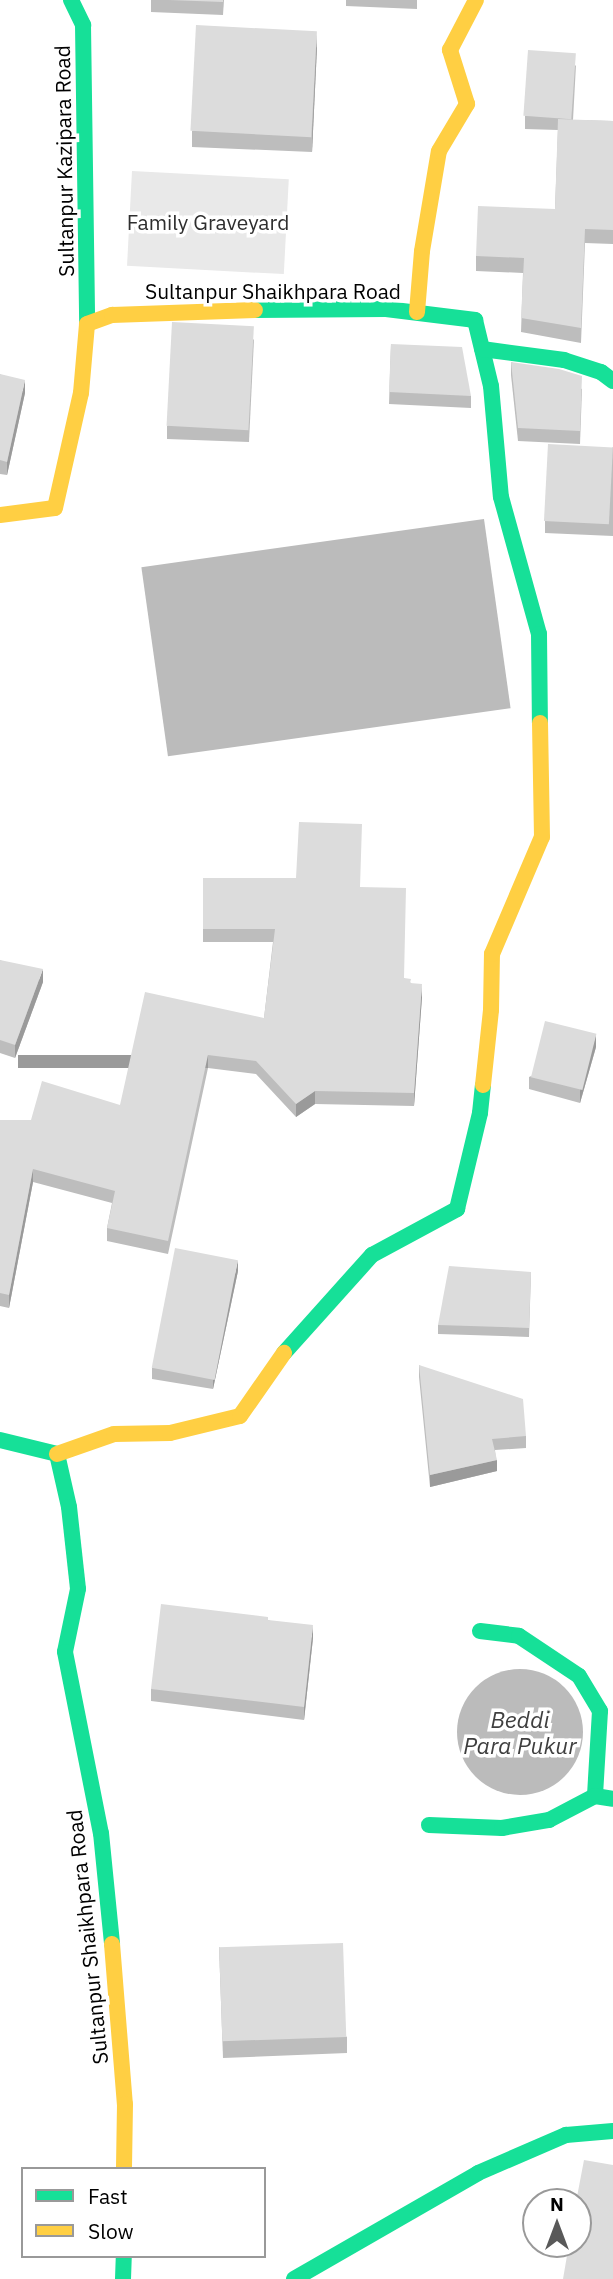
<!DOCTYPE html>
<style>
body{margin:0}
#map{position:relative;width:613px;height:2279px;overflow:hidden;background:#fff;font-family:"IBM Plex Sans",sans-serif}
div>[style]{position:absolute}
.green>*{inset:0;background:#e9e9e9;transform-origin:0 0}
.water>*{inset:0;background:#bbb;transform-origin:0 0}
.round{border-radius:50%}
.fast>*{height:16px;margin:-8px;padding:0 8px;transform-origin:8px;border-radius:8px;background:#16e098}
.slow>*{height:16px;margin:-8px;padding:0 8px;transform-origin:8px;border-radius:8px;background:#ffcf43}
.wall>*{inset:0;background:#bdbdbd}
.shaded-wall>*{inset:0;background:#9a9a9a;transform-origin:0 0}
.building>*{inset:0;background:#dcdcdc;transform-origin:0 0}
span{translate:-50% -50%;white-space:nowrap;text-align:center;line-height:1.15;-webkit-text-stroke:7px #fff;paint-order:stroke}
.street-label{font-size:21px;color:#000}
.park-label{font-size:21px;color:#2e2e2e}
.water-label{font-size:23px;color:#3f3f3f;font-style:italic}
.legend{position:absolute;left:21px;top:2167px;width:245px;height:91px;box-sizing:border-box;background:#fff;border:2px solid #999;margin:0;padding:9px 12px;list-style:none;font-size:21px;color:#000}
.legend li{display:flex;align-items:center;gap:14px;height:35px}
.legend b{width:35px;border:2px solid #999}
.north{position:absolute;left:522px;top:2188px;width:70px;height:70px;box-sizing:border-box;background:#fff;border:2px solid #999;border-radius:50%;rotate:0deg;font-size:19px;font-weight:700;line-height:28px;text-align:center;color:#000}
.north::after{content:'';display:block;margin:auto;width:24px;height:32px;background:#595959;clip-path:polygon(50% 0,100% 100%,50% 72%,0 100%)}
</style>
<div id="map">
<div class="green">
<i style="left:132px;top:171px;width:157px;height:95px;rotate:3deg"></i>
</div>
<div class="water">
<i style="left:484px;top:519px;width:191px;height:346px;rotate:82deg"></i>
<i class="round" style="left:457px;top:1669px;width:126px;height:126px"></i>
</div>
<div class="fast">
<i style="left:71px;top:0;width:28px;rotate:64deg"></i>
<i style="left:83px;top:25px;width:299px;rotate:89.2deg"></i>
<i style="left:255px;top:310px;width:131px;rotate:-0.4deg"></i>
<i style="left:386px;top:309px;width:90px;rotate:7deg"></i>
<i style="left:475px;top:320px;width:68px;rotate:76.4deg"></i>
<i style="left:491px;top:386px;width:111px;rotate:84.9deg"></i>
<i style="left:501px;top:497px;width:142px;rotate:74.5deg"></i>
<i style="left:539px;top:634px;width:89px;rotate:89.4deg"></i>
<i style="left:482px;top:349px;width:83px;rotate:7.6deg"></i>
<i style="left:564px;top:360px;width:39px;rotate:18deg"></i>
<i style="left:601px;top:372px;width:15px;rotate:37deg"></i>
<i style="left:284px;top:1353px;width:132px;rotate:-48.1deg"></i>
<i style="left:372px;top:1255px;width:97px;rotate:-28.4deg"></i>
<i style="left:457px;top:1209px;width:99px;rotate:-76.5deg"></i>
<i style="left:480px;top:1113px;width:28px;rotate:-84deg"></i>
<i style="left:0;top:1440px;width:59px;rotate:13.8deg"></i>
<i style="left:57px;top:1454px;width:54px;rotate:77.2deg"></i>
<i style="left:69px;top:1507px;width:82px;rotate:83.7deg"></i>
<i style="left:78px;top:1589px;width:64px;rotate:101.7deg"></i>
<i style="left:65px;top:1652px;width:185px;rotate:78.8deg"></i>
<i style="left:101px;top:1833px;width:112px;rotate:84.3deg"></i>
<i style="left:480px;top:1631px;width:39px;rotate:7deg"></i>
<i style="left:519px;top:1636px;width:72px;rotate:33.7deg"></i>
<i style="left:579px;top:1676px;width:41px;rotate:59deg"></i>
<i style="left:600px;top:1711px;width:85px;rotate:93.4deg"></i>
<i style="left:429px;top:1825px;width:73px;rotate:2.4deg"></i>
<i style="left:502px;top:1828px;width:48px;rotate:-9.7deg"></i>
<i style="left:549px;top:1820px;width:52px;rotate:-27.6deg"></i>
<i style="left:595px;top:1796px;width:18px;rotate:9deg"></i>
<i style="left:123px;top:2279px;width:23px;rotate:-88deg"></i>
<i style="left:294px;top:2279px;width:212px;rotate:-29.9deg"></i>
<i style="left:478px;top:2173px;width:96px;rotate:-23.4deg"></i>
<i style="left:566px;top:2135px;width:47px;rotate:-4.9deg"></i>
</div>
<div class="slow">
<i style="left:417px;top:312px;width:61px;rotate:-85.3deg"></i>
<i style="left:422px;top:251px;width:101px;rotate:-80.4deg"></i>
<i style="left:439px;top:151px;width:55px;rotate:-59.2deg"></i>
<i style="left:467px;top:104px;width:57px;rotate:-107.5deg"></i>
<i style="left:450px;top:50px;width:56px;rotate:-62.5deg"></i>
<i style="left:0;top:515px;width:55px;rotate:-7.3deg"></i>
<i style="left:55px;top:508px;width:118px;rotate:-77.3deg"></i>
<i style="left:81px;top:393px;width:69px;rotate:-85deg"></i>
<i style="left:87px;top:324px;width:27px;rotate:-20deg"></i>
<i style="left:112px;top:315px;width:143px;rotate:-2deg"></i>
<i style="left:483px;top:1085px;width:75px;rotate:-83.9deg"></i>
<i style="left:491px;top:1010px;width:56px;rotate:-89deg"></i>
<i style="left:492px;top:954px;width:127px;rotate:-66.9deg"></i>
<i style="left:542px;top:837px;width:114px;rotate:-91deg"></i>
<i style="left:57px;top:1454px;width:60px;rotate:-19.3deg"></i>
<i style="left:114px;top:1434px;width:56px;rotate:-1deg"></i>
<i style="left:170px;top:1433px;width:72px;rotate:-13.7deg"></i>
<i style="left:240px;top:1416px;width:77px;rotate:-55.1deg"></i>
<i style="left:112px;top:1944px;width:161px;rotate:85.4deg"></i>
<i style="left:125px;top:2104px;width:65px;rotate:90.9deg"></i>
</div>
<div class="wall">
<i style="clip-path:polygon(151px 0,224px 0,223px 15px,151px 12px)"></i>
<i style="clip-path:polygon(346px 0,417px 0,417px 9px,346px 6px)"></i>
<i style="clip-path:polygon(317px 47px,312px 152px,192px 147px,192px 131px)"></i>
<i style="clip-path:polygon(576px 65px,573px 120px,613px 121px,613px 244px,585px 243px,581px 343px,521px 332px,523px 273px,476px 271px,476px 256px,555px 209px,558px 130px,525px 129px,525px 116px)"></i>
<i style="clip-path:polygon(254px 339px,249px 442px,167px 439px,167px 426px)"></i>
<i style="clip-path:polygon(391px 344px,471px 396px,471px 408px,389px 404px)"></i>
<i style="clip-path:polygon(511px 362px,582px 389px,580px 444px,518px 441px,511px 375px)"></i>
<i style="clip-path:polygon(0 374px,25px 393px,7px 475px,0 474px)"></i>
<i style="clip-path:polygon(613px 447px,613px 536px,545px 533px,545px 521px)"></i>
<i style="clip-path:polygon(203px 878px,360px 887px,404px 978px,411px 983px,422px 997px,414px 1106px,315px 1104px,296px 1117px,256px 1074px,208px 1068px,168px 1254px,107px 1241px,107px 1228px,112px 1203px,33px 1182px,9px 1308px,0 1306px,0 1120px,31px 1120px,120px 1105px,264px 1018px,273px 942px,203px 942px)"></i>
<i style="clip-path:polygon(0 960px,43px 982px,15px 1058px,0 1053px)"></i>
<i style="clip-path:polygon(596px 1047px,580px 1103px,529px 1089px,529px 1077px)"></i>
<i style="clip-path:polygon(238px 1271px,213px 1389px,152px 1379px,152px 1368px)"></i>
<i style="clip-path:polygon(531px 1272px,529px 1337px,438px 1334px,438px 1325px)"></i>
<i style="clip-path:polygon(419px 1365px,526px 1436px,526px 1448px,495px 1450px,497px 1471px,430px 1487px,419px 1377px)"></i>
<i style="clip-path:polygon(268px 1620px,313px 1638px,304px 1720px,151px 1701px,151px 1689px)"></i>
<i style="clip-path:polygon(219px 1947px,347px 2037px,347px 2053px,223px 2058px)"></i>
</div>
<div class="shaded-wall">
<i style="clip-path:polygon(317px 31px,317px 47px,312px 152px,312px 136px)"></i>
<i style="clip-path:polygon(25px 380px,25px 393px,7px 475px,7px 462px)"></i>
<i style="clip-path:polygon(43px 969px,43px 982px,15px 1058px,15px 1045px)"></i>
<i style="clip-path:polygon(422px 984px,422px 997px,414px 1106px,414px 1093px)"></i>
<i style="clip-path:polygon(596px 1034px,596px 1047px,580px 1103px,580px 1091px)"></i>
<i style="left:208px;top:1055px;width:13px;height:190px;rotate:90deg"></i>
<i style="clip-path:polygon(315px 1091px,315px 1104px,296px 1117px,296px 1104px)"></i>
<i style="clip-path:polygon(33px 1169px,33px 1182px,9px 1308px,9px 1295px)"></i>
<i style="clip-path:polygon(238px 1260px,238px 1271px,213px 1389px,213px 1379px)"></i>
<i style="clip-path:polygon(497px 1460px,497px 1471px,430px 1487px,430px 1475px)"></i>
<i style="clip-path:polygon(313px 1625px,313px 1638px,304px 1720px,304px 1707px)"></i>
</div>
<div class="building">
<i style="clip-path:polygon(169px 0,223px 0,223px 2px)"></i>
<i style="left:196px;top:25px;width:121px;height:106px;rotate:3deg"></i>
<i style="left:528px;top:50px;width:48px;height:66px;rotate:4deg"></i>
<i style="clip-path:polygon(558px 119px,613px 121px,613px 230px,585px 229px,581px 328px,521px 318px,524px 258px,476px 256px,478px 206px,555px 209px)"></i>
<i style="left:172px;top:322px;width:82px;height:104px;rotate:3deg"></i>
<i style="clip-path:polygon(391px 344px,462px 347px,471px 396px,389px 392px)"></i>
<i style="clip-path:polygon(511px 362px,559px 369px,582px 376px,580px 431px,518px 428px)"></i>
<i style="clip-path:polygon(0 374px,25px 380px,7px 462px,0 460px)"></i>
<i style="left:548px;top:444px;width:65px;height:77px;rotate:3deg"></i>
<i style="clip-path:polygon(299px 822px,362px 824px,360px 887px,406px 888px,404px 978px,411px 979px,410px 983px,422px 984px,414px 1093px,315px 1091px,296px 1104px,256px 1061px,208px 1055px,168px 1241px,107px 1228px,115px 1191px,33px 1169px,9px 1295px,0 1293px,0 1120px,31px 1120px,42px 1081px,120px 1105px,145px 992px,264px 1018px,275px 929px,203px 929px,203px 878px,296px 878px)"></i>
<i style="clip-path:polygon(0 960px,43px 969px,15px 1045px,0 1040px)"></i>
<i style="left:545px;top:1021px;width:53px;height:58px;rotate:14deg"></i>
<i style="left:175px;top:1248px;width:64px;height:122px;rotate:11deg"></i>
<i style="clip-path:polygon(449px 1266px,531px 1272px,529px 1328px,438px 1325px)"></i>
<i style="clip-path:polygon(419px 1365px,523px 1399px,526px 1436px,492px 1439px,497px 1460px,430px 1475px)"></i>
<i style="clip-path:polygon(161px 1604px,268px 1617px,268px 1620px,313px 1625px,304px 1707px,151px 1689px)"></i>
<i style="left:343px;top:1943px;width:94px;height:124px;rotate:88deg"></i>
<i style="clip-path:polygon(584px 2160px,613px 2165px,613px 2279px,563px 2279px,569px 2244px,578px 2244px,578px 2202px,576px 2202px)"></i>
</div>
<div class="street-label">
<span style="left:64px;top:161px;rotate:-91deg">Sultanpur Kazipara Road</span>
<span style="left:273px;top:291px">Sultanpur Shaikhpara Road</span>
<span style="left:87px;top:1937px;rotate:-96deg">Sultanpur Shaikhpara Road</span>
</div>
<div class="park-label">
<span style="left:208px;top:222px">Family Graveyard</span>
</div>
<div class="water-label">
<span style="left:520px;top:1732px">Beddi<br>Para Pukur</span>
</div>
<ul class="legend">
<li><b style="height:9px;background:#16e098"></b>Fast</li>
<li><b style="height:9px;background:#ffcf43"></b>Slow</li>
</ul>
<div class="north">N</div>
</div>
